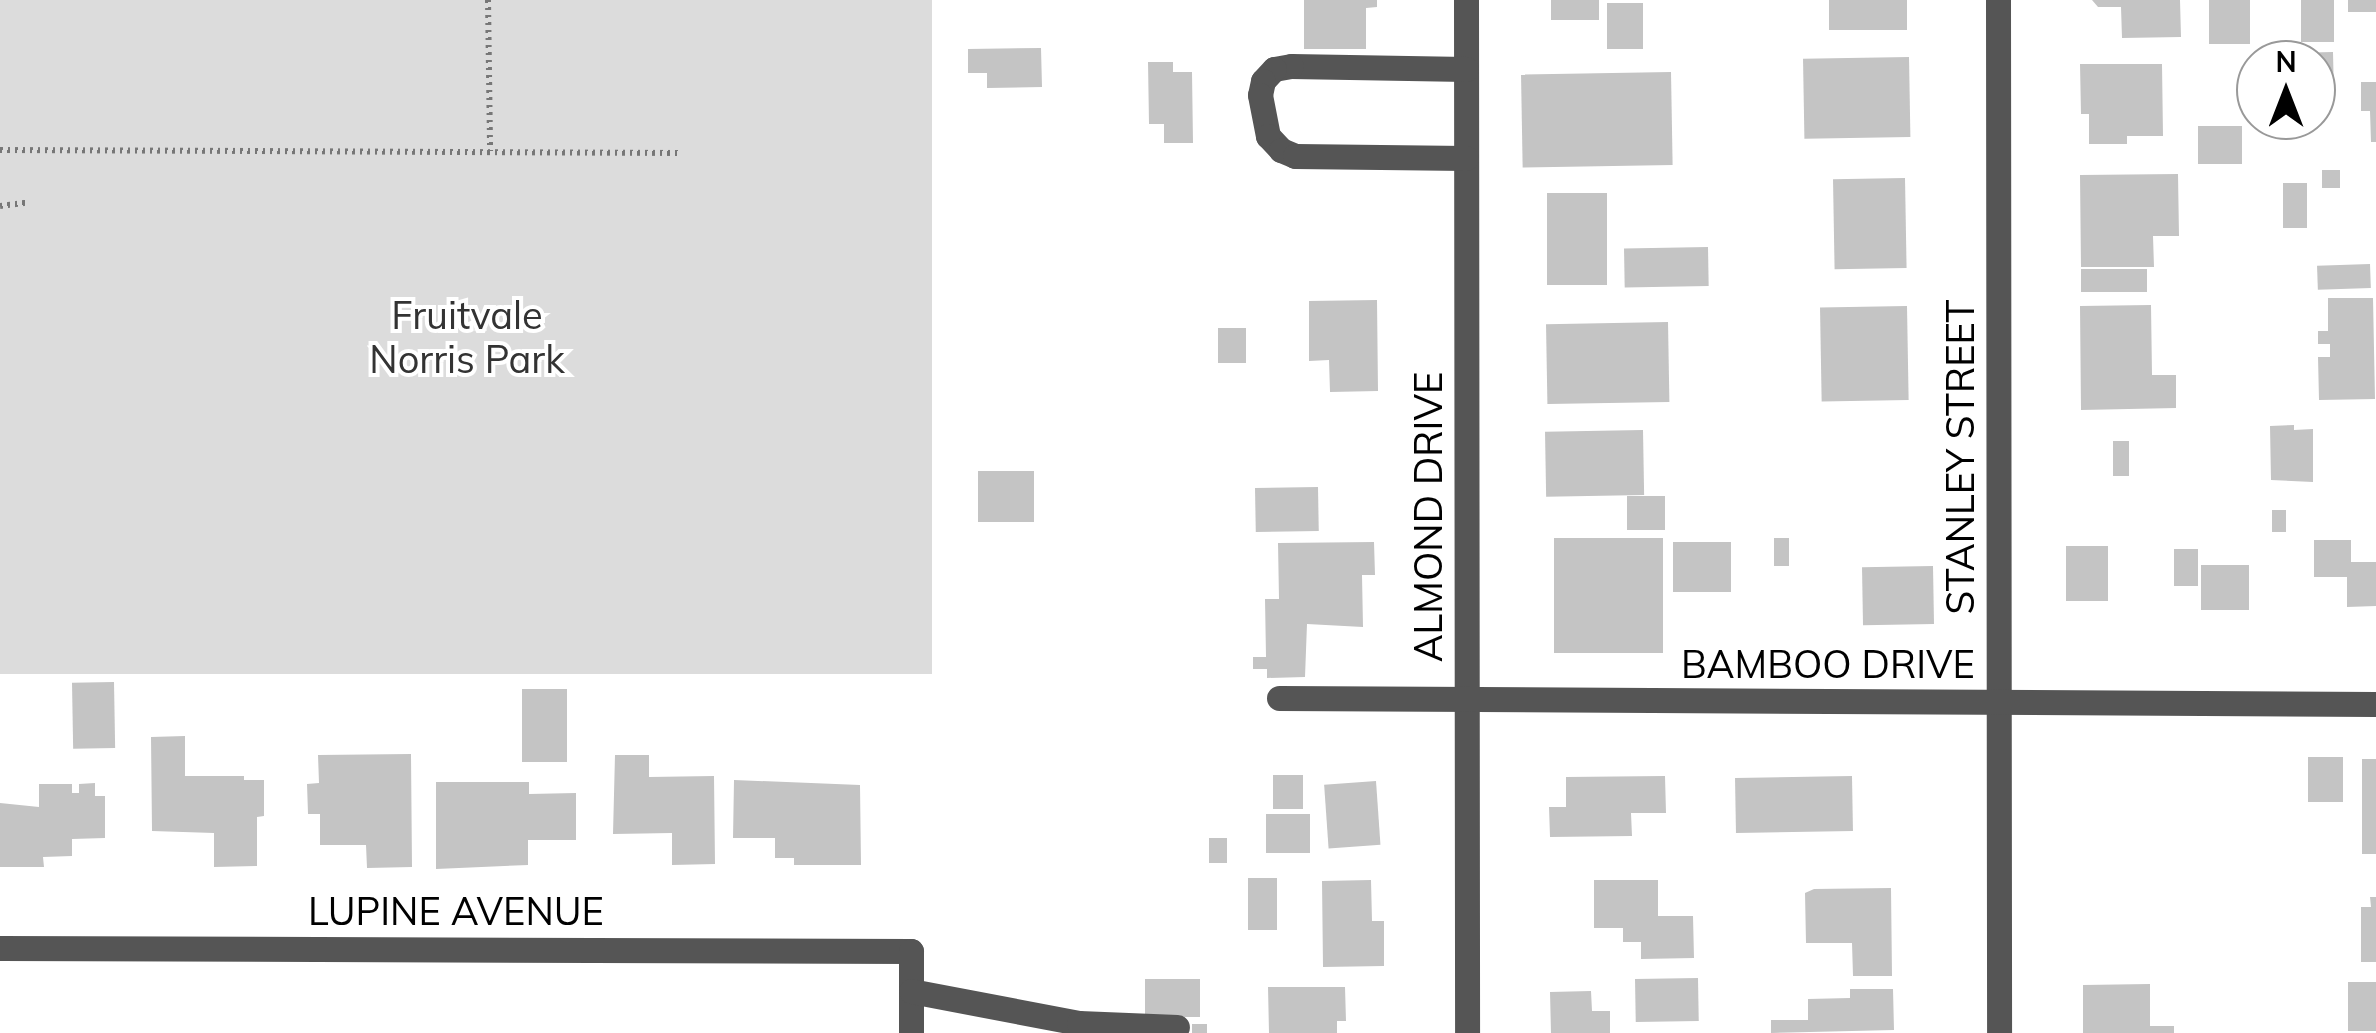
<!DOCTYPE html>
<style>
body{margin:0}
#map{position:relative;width:2376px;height:1033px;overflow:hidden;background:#fff;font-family:Mulish,sans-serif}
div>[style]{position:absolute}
.green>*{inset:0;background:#dcdcdc;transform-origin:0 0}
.building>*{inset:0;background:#c4c4c4;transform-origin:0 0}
.path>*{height:6px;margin-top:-3px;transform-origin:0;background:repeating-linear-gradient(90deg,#777 0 2.5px,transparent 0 7.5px)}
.minor>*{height:25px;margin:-12.5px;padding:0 12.5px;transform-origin:12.5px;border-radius:12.5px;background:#555}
span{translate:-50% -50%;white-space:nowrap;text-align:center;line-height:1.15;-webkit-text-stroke:8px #fff;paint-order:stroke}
.park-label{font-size:38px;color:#333}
.street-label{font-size:38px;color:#000}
.north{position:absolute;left:2236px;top:40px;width:100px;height:100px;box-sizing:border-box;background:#fff;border:2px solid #999;border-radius:50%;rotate:0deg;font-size:28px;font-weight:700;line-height:40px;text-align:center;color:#000}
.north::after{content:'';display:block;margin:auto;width:35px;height:45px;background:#000;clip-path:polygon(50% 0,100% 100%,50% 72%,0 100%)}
</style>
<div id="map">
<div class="green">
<i style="left:0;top:0;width:932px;height:674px"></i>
</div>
<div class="building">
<i style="clip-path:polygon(1304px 0,1377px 0,1377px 7px,1366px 8px,1366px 49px,1304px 49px)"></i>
<i style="left:1551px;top:0;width:48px;height:20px"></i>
<i style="left:1829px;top:0;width:78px;height:30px"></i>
<i style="clip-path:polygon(2092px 0,2180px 0,2181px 37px,2122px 38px,2121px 7px,2098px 7px)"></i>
<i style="left:2209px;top:0;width:41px;height:44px"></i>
<i style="left:2301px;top:0;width:33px;height:42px"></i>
<i style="left:2348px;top:0;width:28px;height:12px"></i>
<i style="left:1607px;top:3px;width:36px;height:46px"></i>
<i style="clip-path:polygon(1041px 48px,1042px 87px,987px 88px,987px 73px,968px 73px,968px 49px)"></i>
<i style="clip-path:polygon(2333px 52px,2334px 96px,2316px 96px,2316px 60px,2288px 60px,2288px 53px)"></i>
<i style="left:1909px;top:57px;width:80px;height:106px;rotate:89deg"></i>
<i style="clip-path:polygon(1148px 62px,1173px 62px,1173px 72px,1192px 72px,1193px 143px,1164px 143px,1164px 124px,1149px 124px)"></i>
<i style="clip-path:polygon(2080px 64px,2162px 64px,2163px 136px,2127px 136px,2127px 144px,2089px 144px,2089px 114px,2081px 114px)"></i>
<i style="left:1671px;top:72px;width:93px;height:150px;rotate:89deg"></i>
<i style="clip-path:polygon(2361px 82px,2376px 82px,2376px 142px,2371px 142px,2370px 111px,2361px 111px)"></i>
<i style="left:2198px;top:126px;width:44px;height:38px"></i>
<i style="left:2322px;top:170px;width:18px;height:18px"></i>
<i style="clip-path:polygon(2178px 174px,2179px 236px,2153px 236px,2154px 267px,2081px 267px,2080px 175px)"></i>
<i style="left:1905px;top:178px;width:90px;height:72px;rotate:89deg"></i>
<i style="left:2283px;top:183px;width:24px;height:45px"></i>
<i style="left:1547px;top:193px;width:60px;height:92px"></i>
<i style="left:1708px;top:247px;width:39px;height:84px;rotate:89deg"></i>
<i style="left:2370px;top:264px;width:24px;height:53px;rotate:88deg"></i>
<i style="left:2147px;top:269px;width:23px;height:66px;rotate:90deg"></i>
<i style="clip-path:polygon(2328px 298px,2373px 298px,2375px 399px,2319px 400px,2318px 357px,2330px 357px,2330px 344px,2318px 344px,2318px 331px,2328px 331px)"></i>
<i style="clip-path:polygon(1377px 300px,1378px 391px,1330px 392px,1329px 360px,1309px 361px,1309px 301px)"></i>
<i style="clip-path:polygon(2151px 305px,2152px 375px,2176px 375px,2176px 408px,2081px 410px,2080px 306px)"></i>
<i style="left:1907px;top:306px;width:94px;height:87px;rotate:89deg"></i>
<i style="left:1668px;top:322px;width:80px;height:122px;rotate:89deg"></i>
<i style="left:1218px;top:328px;width:28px;height:35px"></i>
<i style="clip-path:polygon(2294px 425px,2294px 430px,2313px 429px,2313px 482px,2271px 480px,2270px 426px)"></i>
<i style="left:1643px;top:430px;width:65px;height:98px;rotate:89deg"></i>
<i style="left:2113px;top:441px;width:16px;height:35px"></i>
<i style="left:978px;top:471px;width:56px;height:51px"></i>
<i style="left:1318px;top:487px;width:44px;height:63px;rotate:89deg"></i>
<i style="left:1627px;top:496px;width:38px;height:34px"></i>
<i style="left:2272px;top:510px;width:14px;height:22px"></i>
<i style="left:1663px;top:538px;width:115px;height:109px;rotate:90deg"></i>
<i style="left:1774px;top:538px;width:15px;height:28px"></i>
<i style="clip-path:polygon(2314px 540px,2351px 540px,2351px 562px,2376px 562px,2376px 606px,2347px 607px,2347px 577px,2314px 577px)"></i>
<i style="clip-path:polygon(1374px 542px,1375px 575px,1362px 575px,1363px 627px,1307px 624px,1305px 677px,1267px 678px,1267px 669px,1253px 669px,1253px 657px,1266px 657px,1265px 599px,1279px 599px,1278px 543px)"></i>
<i style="left:1731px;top:542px;width:50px;height:58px;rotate:90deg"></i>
<i style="left:2066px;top:546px;width:42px;height:55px"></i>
<i style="left:2174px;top:549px;width:24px;height:37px"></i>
<i style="left:2201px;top:565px;width:48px;height:45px"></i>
<i style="left:1933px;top:566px;width:58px;height:71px;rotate:89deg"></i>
<i style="left:114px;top:682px;width:66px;height:42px;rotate:89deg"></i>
<i style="left:522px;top:689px;width:45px;height:73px"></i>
<i style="clip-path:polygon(185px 736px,185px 776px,244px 776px,244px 780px,264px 780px,264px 816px,257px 817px,257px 866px,214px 867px,214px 833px,152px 831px,151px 737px)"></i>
<i style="clip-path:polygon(411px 754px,412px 867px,367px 868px,366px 845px,320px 845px,320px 814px,308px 814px,307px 784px,319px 783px,318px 755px)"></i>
<i style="clip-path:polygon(615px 755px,649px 755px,649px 777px,714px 776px,715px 864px,672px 865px,672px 833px,613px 834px)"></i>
<i style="left:2308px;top:757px;width:35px;height:45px"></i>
<i style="left:2362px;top:759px;width:14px;height:95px"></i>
<i style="left:1273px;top:775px;width:30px;height:34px"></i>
<i style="clip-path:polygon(1665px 776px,1666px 813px,1631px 813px,1632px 836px,1550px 837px,1549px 807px,1566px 807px,1566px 777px)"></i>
<i style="left:1852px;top:776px;width:55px;height:117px;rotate:89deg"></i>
<i style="clip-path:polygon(734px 780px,860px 785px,861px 865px,794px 865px,794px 858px,775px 858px,775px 838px,733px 838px)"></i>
<i style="left:1376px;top:781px;width:64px;height:52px;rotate:86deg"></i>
<i style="clip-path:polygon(436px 782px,529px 782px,529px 794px,576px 793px,576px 840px,528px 840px,528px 865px,436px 869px)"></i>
<i style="clip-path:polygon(95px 783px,95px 796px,105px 796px,105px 838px,72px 839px,72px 856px,43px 857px,44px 867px,0 867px,0 803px,39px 807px,39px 784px,72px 784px,72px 793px,79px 793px,79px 784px)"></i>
<i style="left:1266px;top:814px;width:44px;height:39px"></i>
<i style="left:1227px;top:838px;width:25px;height:18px;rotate:90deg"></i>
<i style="left:1248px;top:878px;width:29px;height:52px"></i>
<i style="clip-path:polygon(1371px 880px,1372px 921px,1384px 921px,1384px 966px,1323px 967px,1322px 881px)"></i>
<i style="clip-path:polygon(1594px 880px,1658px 880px,1658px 916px,1693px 916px,1694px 958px,1641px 959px,1641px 942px,1623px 942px,1623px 928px,1594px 928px)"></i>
<i style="clip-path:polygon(1891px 888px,1892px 976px,1853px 976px,1852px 943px,1806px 943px,1805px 893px,1814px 889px)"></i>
<i style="clip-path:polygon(2370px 897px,2376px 897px,2376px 962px,2361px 962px,2361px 907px,2371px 907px)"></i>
<i style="left:1698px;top:978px;width:43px;height:63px;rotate:89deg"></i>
<i style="left:1145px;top:979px;width:55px;height:38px"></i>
<i style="left:2348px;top:982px;width:28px;height:49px"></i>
<i style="clip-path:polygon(2150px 984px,2150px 1026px,2174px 1026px,2174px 1033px,2083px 1033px,2083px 985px)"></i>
<i style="clip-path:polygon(1268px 987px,1345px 987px,1346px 1021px,1337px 1021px,1337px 1033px,1269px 1033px)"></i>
<i style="clip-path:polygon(1850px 989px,1893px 989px,1894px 1030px,1771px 1033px,1771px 1020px,1808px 1020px,1808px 999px,1850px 998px)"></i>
<i style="clip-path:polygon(1591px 991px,1592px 1011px,1610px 1011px,1610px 1033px,1551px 1033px,1550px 992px)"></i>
<i style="left:1192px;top:1024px;width:15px;height:9px"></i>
</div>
<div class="path">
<i style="left:488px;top:0;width:151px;rotate:89.2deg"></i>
<i style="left:0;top:150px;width:681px;rotate:0.25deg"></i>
<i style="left:0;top:206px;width:26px;rotate:-7deg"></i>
</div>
<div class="minor">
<i style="left:1466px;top:0;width:1033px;rotate:89.94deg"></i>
<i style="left:1998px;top:0;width:1033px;rotate:89.94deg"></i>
<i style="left:1466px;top:69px;width:175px;rotate:-179deg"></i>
<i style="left:1291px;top:66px;width:17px;rotate:170deg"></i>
<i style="left:1274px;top:69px;width:16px;rotate:133deg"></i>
<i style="left:1263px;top:81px;width:14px;rotate:102deg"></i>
<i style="left:1260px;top:95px;width:42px;rotate:79deg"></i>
<i style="left:1268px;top:136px;width:19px;rotate:47deg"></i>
<i style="left:1281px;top:150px;width:15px;rotate:23deg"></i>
<i style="left:1295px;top:156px;width:171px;rotate:0.7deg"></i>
<i style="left:1279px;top:698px;width:1097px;rotate:0.31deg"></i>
<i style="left:0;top:948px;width:911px;rotate:0.19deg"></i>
<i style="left:911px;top:951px;width:82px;rotate:90deg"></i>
<i style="left:911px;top:991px;width:171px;rotate:10.8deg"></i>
<i style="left:1079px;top:1023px;width:98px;rotate:2.3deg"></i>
</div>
<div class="park-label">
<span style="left:467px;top:338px">Fruitvale<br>Norris Park</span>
</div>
<div class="street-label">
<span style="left:1961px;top:457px;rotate:-90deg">STANLEY STREET</span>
<span style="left:1429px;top:517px;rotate:-90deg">ALMOND DRIVE</span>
<span style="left:1828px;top:665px">BAMBOO DRIVE</span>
<span style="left:456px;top:912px">LUPINE AVENUE</span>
</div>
<div class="north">N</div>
</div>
